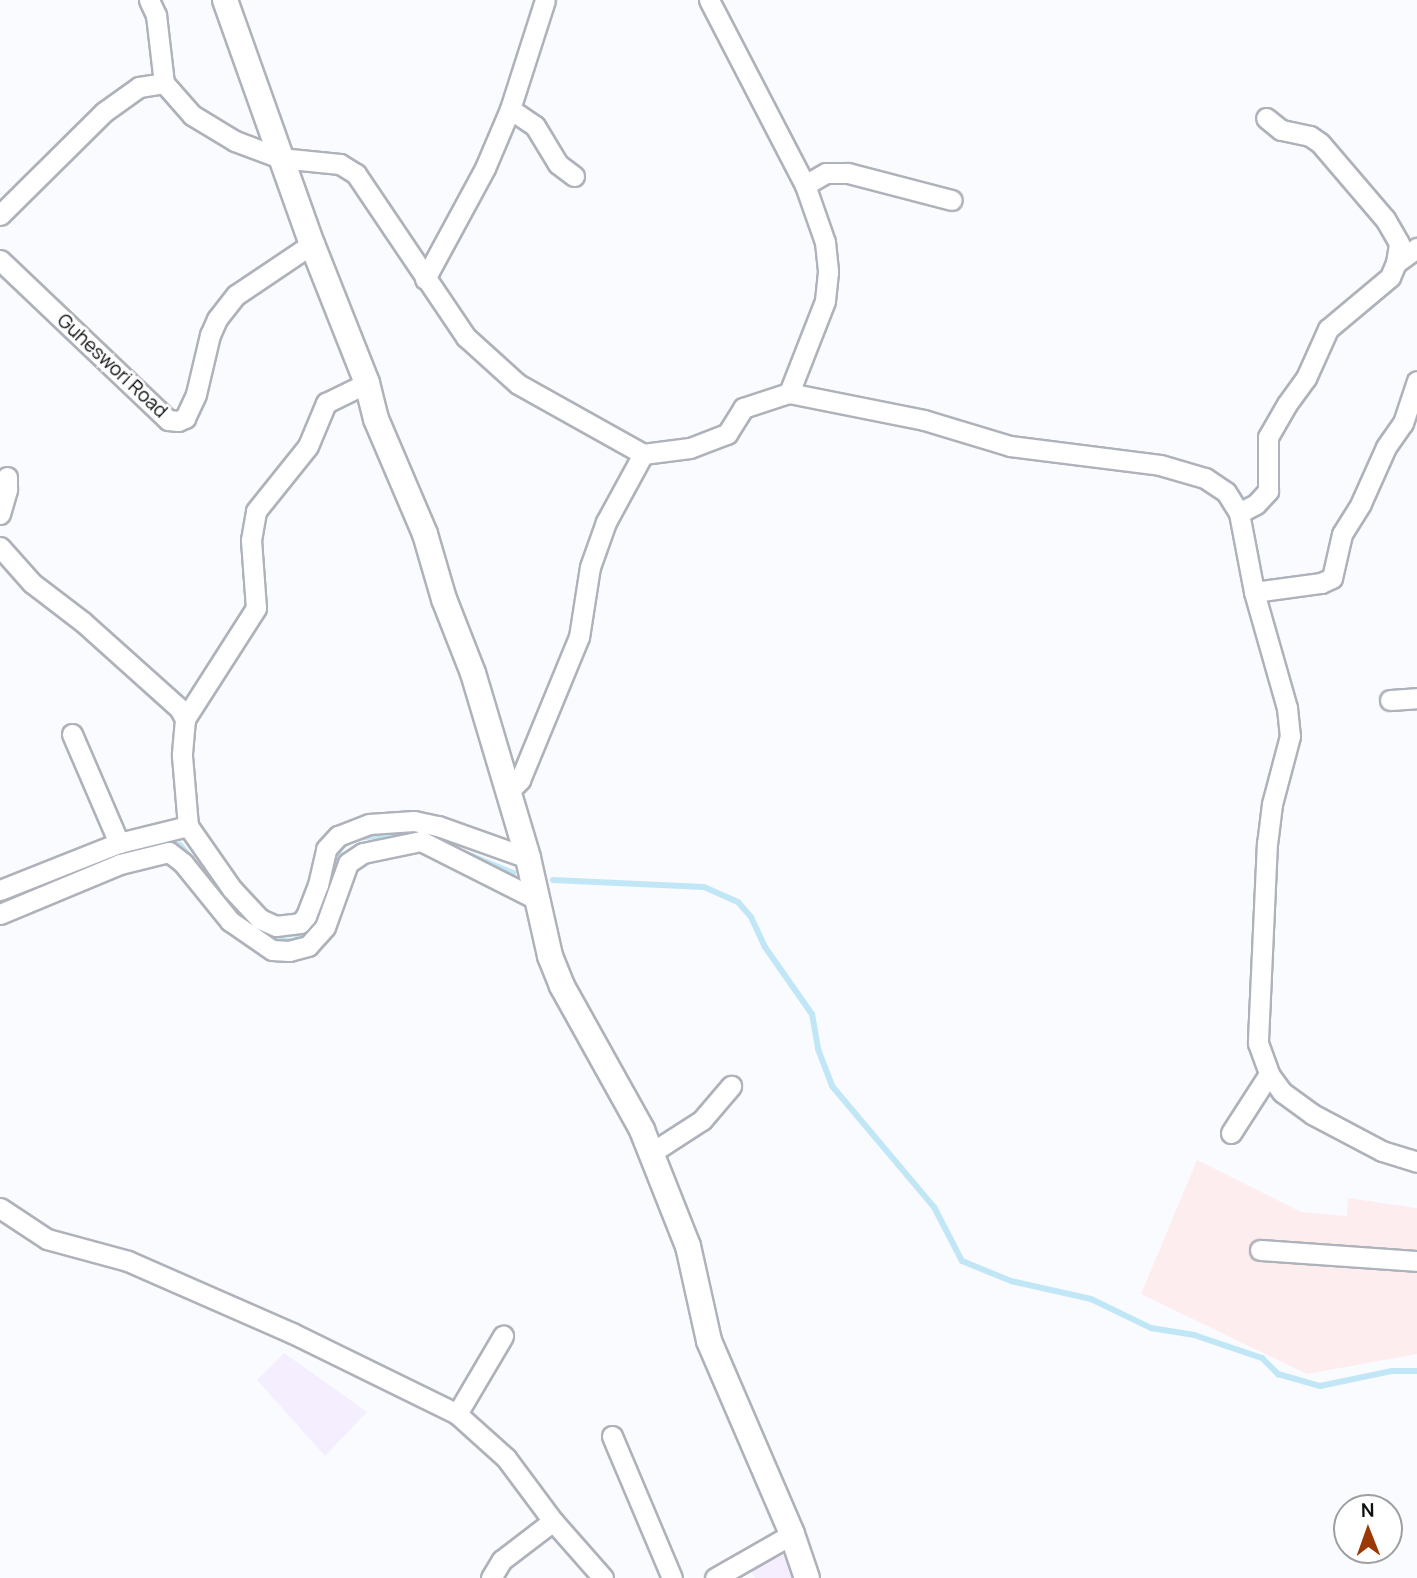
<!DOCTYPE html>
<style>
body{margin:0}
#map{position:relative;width:1417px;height:1578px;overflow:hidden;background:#fafbff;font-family:Manrope,sans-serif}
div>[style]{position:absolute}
.commercial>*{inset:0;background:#fdedef}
.education>*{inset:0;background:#f5eeff}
.stream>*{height:6px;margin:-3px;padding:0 3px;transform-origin:3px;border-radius:3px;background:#c1e7f7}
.roads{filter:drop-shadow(2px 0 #aeb2ba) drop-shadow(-2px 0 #aeb2ba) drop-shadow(0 2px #aeb2ba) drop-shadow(0 -2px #aeb2ba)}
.minor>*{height:19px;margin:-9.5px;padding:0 9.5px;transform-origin:9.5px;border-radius:9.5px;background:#fff}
.tertiary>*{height:24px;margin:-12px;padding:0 12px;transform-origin:12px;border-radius:12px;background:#fff}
span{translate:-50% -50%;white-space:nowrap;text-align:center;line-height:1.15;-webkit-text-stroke:5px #fff;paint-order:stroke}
.street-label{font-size:19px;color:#0d0f11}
.north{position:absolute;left:1333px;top:1494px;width:70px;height:70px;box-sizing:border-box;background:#fff;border:2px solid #9e9fa0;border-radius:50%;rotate:359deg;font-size:19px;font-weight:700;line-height:28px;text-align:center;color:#0d0f11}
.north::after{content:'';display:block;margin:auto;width:24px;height:32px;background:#9c3803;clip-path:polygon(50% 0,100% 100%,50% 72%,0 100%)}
</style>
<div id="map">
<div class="commercial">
<i style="clip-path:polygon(1197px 1160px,1301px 1212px,1347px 1216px,1348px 1198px,1417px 1208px,1417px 1354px,1307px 1374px,1141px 1294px)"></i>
</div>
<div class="education">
<i style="clip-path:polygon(284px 1353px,367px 1412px,325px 1456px,257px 1380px)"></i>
<i style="clip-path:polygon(784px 1545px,799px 1578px,755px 1578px,746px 1563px)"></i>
</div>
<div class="stream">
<i style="left:155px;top:842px;width:25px;rotate:7deg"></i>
<i style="left:180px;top:845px;width:41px;rotate:50.9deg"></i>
<i style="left:467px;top:854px;width:50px;rotate:22.4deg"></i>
<i style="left:331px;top:867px;width:22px;rotate:-63deg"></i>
<i style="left:341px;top:847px;width:16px;rotate:-35deg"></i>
<i style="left:354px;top:838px;width:69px;rotate:-5deg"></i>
<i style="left:553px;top:880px;width:151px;rotate:2.7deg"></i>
<i style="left:704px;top:887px;width:37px;rotate:24deg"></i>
<i style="left:738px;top:902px;width:20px;rotate:49deg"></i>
<i style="left:751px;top:917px;width:33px;rotate:65deg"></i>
<i style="left:765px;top:947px;width:82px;rotate:55deg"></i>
<i style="left:812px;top:1014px;width:36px;rotate:80deg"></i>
<i style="left:818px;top:1049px;width:40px;rotate:69deg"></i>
<i style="left:832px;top:1086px;width:158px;rotate:49.9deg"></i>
<i style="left:934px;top:1207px;width:61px;rotate:62.6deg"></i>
<i style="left:962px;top:1261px;width:53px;rotate:22.2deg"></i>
<i style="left:1011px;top:1281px;width:82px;rotate:12.7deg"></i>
<i style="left:1091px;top:1299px;width:67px;rotate:25.8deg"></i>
<i style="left:1151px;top:1328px;width:44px;rotate:9.2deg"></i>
<i style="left:1194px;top:1335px;width:72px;rotate:18.7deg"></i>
<i style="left:1262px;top:1358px;width:23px;rotate:45deg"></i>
<i style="left:1278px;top:1374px;width:44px;rotate:15.9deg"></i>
<i style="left:1320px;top:1386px;width:74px;rotate:-11.8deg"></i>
<i style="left:1392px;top:1371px;width:25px"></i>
<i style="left:0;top:901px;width:142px;rotate:-21.5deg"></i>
<i style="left:259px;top:930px;width:22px;rotate:27deg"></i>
<i style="left:279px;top:940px;width:14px;rotate:4deg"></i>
<i style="left:293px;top:941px;width:21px;rotate:-39deg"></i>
<i style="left:309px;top:928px;width:21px;rotate:-53deg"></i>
<i style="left:322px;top:911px;width:26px;rotate:-79deg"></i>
</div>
<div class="roads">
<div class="minor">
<i style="left:149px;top:0;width:17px;rotate:65deg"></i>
<i style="left:156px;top:15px;width:68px;rotate:83.3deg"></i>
<i style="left:164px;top:83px;width:43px;rotate:48.8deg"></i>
<i style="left:192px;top:115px;width:50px;rotate:31.2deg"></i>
<i style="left:235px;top:141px;width:48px;rotate:20.7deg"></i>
<i style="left:280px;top:158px;width:60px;rotate:5.7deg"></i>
<i style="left:340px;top:164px;width:19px;rotate:32deg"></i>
<i style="left:356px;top:174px;width:197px;rotate:56deg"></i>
<i style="left:466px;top:337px;width:70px;rotate:42.1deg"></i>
<i style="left:518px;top:384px;width:143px;rotate:29.2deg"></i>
<i style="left:643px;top:454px;width:47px;rotate:-7.3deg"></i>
<i style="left:690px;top:448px;width:40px;rotate:-21deg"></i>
<i style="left:727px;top:434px;width:31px;rotate:-58deg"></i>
<i style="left:743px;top:408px;width:48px;rotate:-18.1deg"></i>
<i style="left:789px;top:393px;width:138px;rotate:11.3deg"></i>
<i style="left:924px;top:420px;width:90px;rotate:16.8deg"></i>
<i style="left:1010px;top:446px;width:151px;rotate:7.2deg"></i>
<i style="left:1160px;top:465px;width:47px;rotate:16.1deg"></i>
<i style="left:1205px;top:478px;width:25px;rotate:34deg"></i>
<i style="left:1226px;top:492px;width:25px;rotate:58deg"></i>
<i style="left:1239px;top:513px;width:80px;rotate:79.2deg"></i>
<i style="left:1254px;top:592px;width:121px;rotate:74.1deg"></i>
<i style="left:1287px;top:708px;width:28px;rotate:84deg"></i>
<i style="left:1290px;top:736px;width:70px;rotate:104.8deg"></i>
<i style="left:1272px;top:804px;width:38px;rotate:97deg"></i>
<i style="left:1267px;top:842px;width:201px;rotate:92.6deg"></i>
<i style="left:1258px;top:1043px;width:33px;rotate:70deg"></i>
<i style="left:1269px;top:1074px;width:22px;rotate:54deg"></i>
<i style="left:1282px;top:1092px;width:37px;rotate:36deg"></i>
<i style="left:1312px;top:1114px;width:79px;rotate:27.9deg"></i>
<i style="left:1382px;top:1151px;width:37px;rotate:17deg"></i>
<i style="left:709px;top:0;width:208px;rotate:62.6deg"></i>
<i style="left:805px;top:185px;width:60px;rotate:70.7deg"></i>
<i style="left:825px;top:242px;width:30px;rotate:84deg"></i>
<i style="left:828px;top:272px;width:29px;rotate:96deg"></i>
<i style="left:825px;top:301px;width:99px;rotate:111.4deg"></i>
<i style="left:510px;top:109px;width:30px;rotate:34deg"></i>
<i style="left:535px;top:126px;width:44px;rotate:58.8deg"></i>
<i style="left:558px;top:164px;width:20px;rotate:37deg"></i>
<i style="left:805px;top:185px;width:24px;rotate:-30deg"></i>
<i style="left:826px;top:173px;width:22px"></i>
<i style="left:848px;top:173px;width:107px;rotate:14.6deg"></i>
<i style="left:0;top:215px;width:146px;rotate:-44.7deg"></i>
<i style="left:104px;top:112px;width:43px;rotate:-35.5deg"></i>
<i style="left:139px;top:87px;width:25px;rotate:-9deg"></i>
<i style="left:0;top:260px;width:232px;rotate:43.6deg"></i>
<i style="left:168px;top:420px;width:10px;rotate:6deg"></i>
<i style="left:178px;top:421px;width:8px;rotate:-23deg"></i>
<i style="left:185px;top:418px;width:26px;rotate:-65deg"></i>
<i style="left:196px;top:394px;width:61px;rotate:-76.7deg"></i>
<i style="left:210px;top:335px;width:17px;rotate:-66deg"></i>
<i style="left:217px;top:319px;width:31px;rotate:-52deg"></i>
<i style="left:236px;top:295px;width:92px;rotate:-33.9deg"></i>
<i style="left:1396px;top:263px;width:26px;rotate:-36deg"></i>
<i style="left:425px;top:279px;width:126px;rotate:-61.6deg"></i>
<i style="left:485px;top:168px;width:64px;rotate:-67deg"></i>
<i style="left:510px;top:109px;width:114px;rotate:-72.2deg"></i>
<i style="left:1239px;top:513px;width:19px;rotate:-28deg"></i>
<i style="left:1256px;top:504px;width:18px;rotate:-47deg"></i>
<i style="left:1268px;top:491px;width:54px;rotate:-90deg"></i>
<i style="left:1268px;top:437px;width:38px;rotate:-60deg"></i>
<i style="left:1287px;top:404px;width:32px;rotate:-54deg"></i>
<i style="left:1306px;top:378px;width:54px;rotate:-65.8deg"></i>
<i style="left:1328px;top:329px;width:81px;rotate:-40deg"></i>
<i style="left:1390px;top:277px;width:15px;rotate:-67deg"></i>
<i style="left:1396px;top:263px;width:20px;rotate:-81deg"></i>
<i style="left:1399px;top:243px;width:28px;rotate:-120deg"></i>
<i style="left:1385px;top:219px;width:100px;rotate:-130.5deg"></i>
<i style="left:1320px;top:143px;width:12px;rotate:-145deg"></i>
<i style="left:1310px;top:136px;width:30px;rotate:-168deg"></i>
<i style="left:1281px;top:130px;width:19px;rotate:-141deg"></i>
<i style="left:0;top:514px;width:26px;rotate:-74deg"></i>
<i style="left:7px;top:489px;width:12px;rotate:-90deg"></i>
<i style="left:0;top:547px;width:48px;rotate:48.4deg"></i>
<i style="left:32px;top:583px;width:64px;rotate:37.4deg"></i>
<i style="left:83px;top:622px;width:129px;rotate:41.9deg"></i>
<i style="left:179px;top:708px;width:13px;rotate:61deg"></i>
<i style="left:185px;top:719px;width:37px;rotate:95deg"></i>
<i style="left:182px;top:756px;width:70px;rotate:85.1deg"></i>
<i style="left:188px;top:826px;width:77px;rotate:55.1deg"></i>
<i style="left:232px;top:889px;width:41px;rotate:47deg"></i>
<i style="left:260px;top:919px;width:17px;rotate:24deg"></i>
<i style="left:276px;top:926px;width:24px;rotate:-7deg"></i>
<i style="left:300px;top:923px;width:9px;rotate:-49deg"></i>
<i style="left:306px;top:916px;width:33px;rotate:-69deg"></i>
<i style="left:318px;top:885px;width:37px;rotate:-77deg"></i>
<i style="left:326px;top:849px;width:18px;rotate:-47deg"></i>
<i style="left:338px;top:836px;width:33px;rotate:-21deg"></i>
<i style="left:369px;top:824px;width:45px;rotate:-3.8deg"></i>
<i style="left:414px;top:821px;width:25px;rotate:12deg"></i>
<i style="left:438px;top:826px;width:96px;rotate:19.6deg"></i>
<i style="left:1254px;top:592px;width:68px;rotate:-7.7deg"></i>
<i style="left:1321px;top:583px;width:12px;rotate:-24deg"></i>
<i style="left:1332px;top:578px;width:45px;rotate:-77.2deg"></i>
<i style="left:1342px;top:534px;width:36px;rotate:-58deg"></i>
<i style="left:1361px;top:503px;width:61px;rotate:-65.9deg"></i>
<i style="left:1386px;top:447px;width:29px;rotate:-55deg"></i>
<i style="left:1403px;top:423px;width:44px;rotate:-71.6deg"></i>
<i style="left:1390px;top:700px;width:27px;rotate:-4deg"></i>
<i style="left:185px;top:719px;width:132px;rotate:-57.4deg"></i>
<i style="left:256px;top:608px;width:68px;rotate:-94.2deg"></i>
<i style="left:251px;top:540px;width:29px;rotate:-80deg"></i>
<i style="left:256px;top:511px;width:83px;rotate:-51.3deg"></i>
<i style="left:308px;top:446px;width:47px;rotate:-67.3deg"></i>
<i style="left:326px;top:403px;width:46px;rotate:-26deg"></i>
<i style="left:72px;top:734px;width:119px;rotate:66.7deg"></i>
<i style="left:509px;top:791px;width:16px;rotate:-45deg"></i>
<i style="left:520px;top:780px;width:155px;rotate:-67.6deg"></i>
<i style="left:579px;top:637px;width:71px;rotate:-81.1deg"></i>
<i style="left:590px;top:567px;width:48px;rotate:-70.4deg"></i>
<i style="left:606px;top:522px;width:77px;rotate:-61.4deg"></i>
<i style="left:0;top:890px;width:128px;rotate:-21.6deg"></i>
<i style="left:119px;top:843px;width:71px;rotate:-13.8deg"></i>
<i style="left:0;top:914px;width:130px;rotate:-22.6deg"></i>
<i style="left:120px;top:864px;width:50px;rotate:-13.8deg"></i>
<i style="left:169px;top:852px;width:18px;rotate:38deg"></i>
<i style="left:183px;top:863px;width:75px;rotate:51deg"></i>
<i style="left:230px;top:921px;width:51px;rotate:34.6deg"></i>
<i style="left:272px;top:950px;width:17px;rotate:3deg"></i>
<i style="left:289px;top:951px;width:20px;rotate:-15deg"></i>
<i style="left:308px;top:946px;width:25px;rotate:-48deg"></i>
<i style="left:325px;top:927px;width:68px;rotate:-70.2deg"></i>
<i style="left:348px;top:863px;width:18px;rotate:-34deg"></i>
<i style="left:363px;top:853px;width:59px;rotate:-11.7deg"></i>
<i style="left:421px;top:841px;width:131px;rotate:26.8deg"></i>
<i style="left:1231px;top:1133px;width:70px;rotate:-57.2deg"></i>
<i style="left:651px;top:1153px;width:61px;rotate:-32.9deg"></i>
<i style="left:702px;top:1120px;width:45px;rotate:-49.5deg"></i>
<i style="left:0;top:1208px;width:56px;rotate:33.4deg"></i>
<i style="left:47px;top:1239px;width:84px;rotate:15.2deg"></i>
<i style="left:128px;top:1261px;width:179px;rotate:23.7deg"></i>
<i style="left:292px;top:1333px;width:184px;rotate:26.1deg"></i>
<i style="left:457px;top:1414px;width:66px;rotate:41.9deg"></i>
<i style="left:506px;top:1458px;width:79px;rotate:53.3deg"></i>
<i style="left:553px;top:1521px;width:76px;rotate:48.7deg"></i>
<i style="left:1260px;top:1250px;width:157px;rotate:4deg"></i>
<i style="left:457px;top:1414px;width:91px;rotate:-59.5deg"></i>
<i style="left:612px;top:1436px;width:154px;rotate:67.1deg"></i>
<i style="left:491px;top:1578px;width:21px;rotate:-59deg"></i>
<i style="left:502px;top:1560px;width:64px;rotate:-37.4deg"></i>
<i style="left:715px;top:1578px;width:89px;rotate:-29.7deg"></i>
</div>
<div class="tertiary">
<i style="left:225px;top:0;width:259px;rotate:70.4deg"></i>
<i style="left:312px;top:244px;width:149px;rotate:68.4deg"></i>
<i style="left:367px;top:383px;width:37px;rotate:76deg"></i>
<i style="left:376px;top:419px;width:125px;rotate:66.9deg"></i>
<i style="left:425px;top:534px;width:68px;rotate:73.7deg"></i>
<i style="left:444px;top:599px;width:79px;rotate:68.6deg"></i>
<i style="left:473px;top:673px;width:193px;rotate:73.4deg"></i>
<i style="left:528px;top:858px;width:100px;rotate:77.3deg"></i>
<i style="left:550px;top:956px;width:32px;rotate:68deg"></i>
<i style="left:562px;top:986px;width:165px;rotate:60.9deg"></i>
<i style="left:642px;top:1130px;width:125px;rotate:68.4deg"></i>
<i style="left:688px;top:1246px;width:97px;rotate:77.5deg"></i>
<i style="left:709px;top:1341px;width:210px;rotate:66.7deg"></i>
<i style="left:792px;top:1534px;width:46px;rotate:71.2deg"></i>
</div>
</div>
<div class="street-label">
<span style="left:112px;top:366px;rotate:43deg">Guheswori Road</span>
</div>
<div class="north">N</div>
</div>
